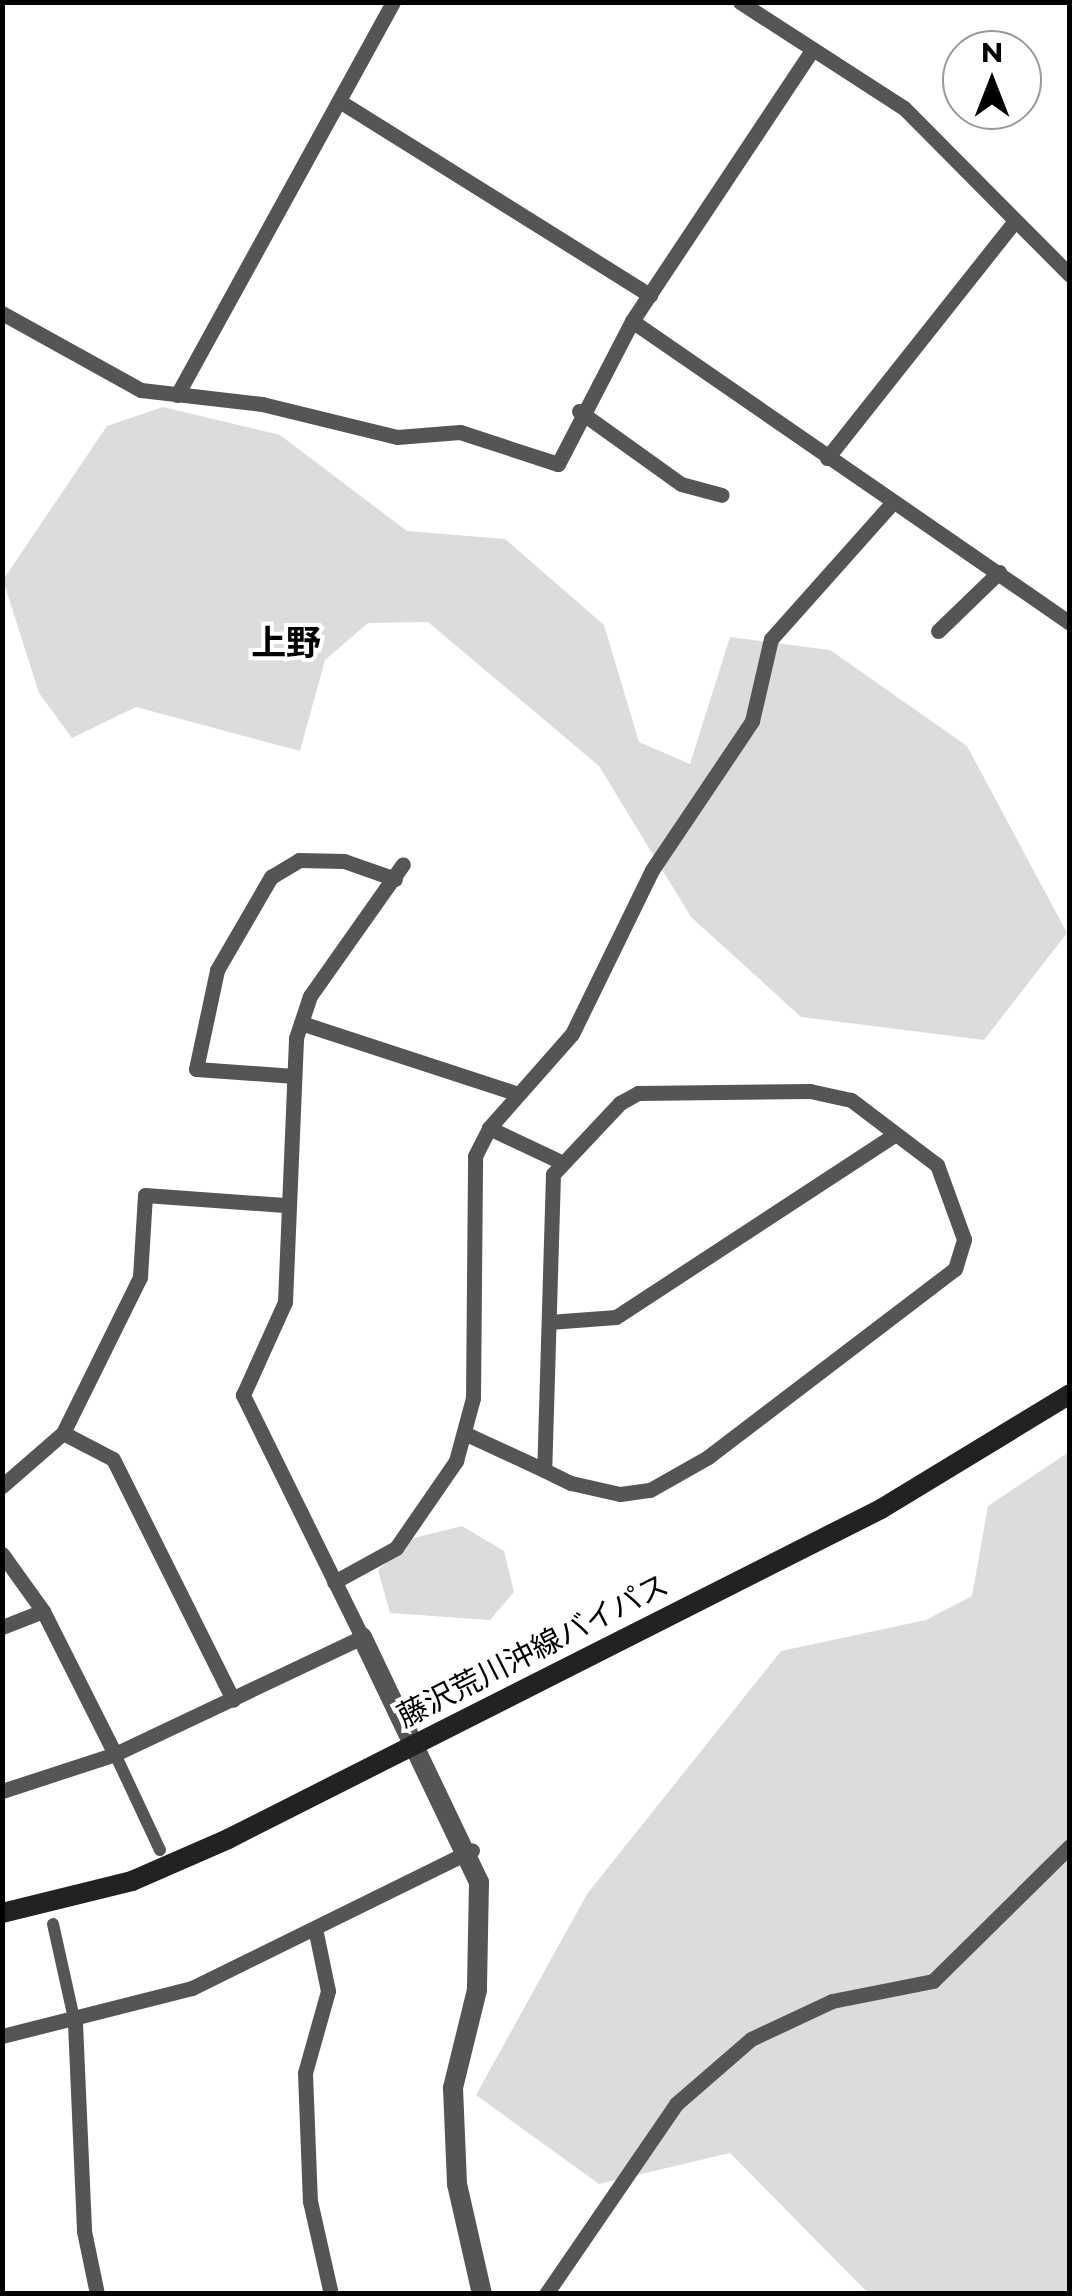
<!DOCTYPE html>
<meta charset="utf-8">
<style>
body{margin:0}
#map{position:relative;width:1072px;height:2296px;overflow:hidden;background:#fff;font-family:Montserrat,"Noto Sans JP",sans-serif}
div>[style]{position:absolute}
.green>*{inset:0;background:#dcdcdc}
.pedestrian>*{height:12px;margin:-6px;padding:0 6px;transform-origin:6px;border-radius:6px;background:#555}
.minor>*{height:15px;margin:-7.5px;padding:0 7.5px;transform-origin:7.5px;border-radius:7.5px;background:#555}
.tertiary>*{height:20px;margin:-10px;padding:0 10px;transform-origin:10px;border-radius:10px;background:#555}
.secondary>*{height:20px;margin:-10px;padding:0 10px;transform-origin:10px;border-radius:10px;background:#222}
span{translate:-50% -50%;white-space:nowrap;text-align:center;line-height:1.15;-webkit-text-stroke:8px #fff;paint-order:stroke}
.street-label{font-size:30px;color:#000}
.quarter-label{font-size:35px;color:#000;font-weight:700}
.frame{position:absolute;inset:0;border:5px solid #000;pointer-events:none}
.north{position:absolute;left:942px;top:30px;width:100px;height:100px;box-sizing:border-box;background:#fff;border:2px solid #999;border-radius:50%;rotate:0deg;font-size:28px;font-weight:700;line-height:40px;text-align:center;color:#000}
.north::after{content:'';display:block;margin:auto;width:35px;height:45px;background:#000;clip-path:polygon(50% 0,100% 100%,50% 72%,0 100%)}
</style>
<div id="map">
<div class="green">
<i style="clip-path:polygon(163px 407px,280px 435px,407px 531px,505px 539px,604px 625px,639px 742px,690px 764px,730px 637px,830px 650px,967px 746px,1067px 933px,984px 1040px,801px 1017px,691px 917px,599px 766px,428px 622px,368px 623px,325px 660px,300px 751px,136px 707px,72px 738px,39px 693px,3px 580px,107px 426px)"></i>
<i style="clip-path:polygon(1069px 1452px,1069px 2293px,868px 2293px,730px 2153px,599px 2184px,476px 2095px,587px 1894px,781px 1651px,926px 1620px,972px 1596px,988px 1506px)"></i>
<i style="clip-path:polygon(462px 1526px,504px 1551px,514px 1592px,490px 1620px,390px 1613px,378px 1570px,414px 1538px)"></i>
</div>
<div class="pedestrian">
<i style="left:115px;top:1754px;width:106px;rotate:64.9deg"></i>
<i style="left:53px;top:1924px;width:101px;rotate:77.5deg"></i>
</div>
<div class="minor">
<i style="left:740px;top:2px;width:195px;rotate:32.9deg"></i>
<i style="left:904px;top:108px;width:235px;rotate:45.2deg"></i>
<i style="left:344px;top:104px;width:361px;rotate:32deg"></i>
<i style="left:2px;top:313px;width:159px;rotate:29deg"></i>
<i style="left:141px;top:390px;width:122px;rotate:6.6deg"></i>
<i style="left:262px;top:404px;width:139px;rotate:13.7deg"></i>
<i style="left:397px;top:437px;width:63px;rotate:-4.5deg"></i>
<i style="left:460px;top:432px;width:103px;rotate:18.1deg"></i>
<i style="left:558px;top:464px;width:161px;rotate:-62.6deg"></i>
<i style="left:632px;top:321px;width:325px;rotate:-56.4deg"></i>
<i style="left:632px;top:321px;width:532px;rotate:34.59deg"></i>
<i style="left:177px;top:395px;width:448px;rotate:-61.2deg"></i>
<i style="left:579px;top:411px;width:125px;rotate:35.6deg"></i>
<i style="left:681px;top:484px;width:42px;rotate:15deg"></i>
<i style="left:827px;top:458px;width:301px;rotate:-51.6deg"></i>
<i style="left:938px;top:631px;width:85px;rotate:-44deg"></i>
<i style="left:301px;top:1023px;width:225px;rotate:18.1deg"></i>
<i style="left:294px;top:1076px;width:98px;rotate:-175.9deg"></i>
<i style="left:196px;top:1069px;width:101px;rotate:-78deg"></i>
<i style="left:217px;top:970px;width:108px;rotate:-59.9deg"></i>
<i style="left:271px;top:877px;width:33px;rotate:-31deg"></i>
<i style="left:299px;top:860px;width:45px;rotate:1.3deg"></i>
<i style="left:344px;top:861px;width:54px;rotate:19.4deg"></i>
<i style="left:489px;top:1128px;width:75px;rotate:25.2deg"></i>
<i style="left:549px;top:1322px;width:67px;rotate:-4.3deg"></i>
<i style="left:616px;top:1317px;width:334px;rotate:-33.2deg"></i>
<i style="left:63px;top:1433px;width:56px;rotate:27.5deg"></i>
<i style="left:113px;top:1459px;width:269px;rotate:63.5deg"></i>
<i style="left:464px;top:1433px;width:88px;rotate:24.8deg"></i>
<i style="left:544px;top:1470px;width:30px;rotate:26deg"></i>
<i style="left:571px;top:1483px;width:50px;rotate:12.7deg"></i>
<i style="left:620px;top:1494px;width:30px;rotate:-8deg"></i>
<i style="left:650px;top:1490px;width:67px;rotate:-29.6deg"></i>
<i style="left:708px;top:1457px;width:310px;rotate:-37.3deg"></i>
<i style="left:955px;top:1269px;width:31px;rotate:-73deg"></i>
<i style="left:964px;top:1239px;width:79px;rotate:-110deg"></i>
<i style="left:937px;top:1165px;width:108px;rotate:-142.9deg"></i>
<i style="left:851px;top:1100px;width:42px;rotate:-167.6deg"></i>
<i style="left:810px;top:1091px;width:172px;rotate:179.3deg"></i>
<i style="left:638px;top:1093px;width:21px;rotate:151deg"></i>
<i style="left:620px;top:1103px;width:98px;rotate:133.3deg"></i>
<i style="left:553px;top:1174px;width:296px;rotate:91.7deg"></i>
<i style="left:2px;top:1486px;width:81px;rotate:-41deg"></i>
<i style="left:63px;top:1433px;width:174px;rotate:-63.7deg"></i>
<i style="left:140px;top:1277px;width:82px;rotate:-86.5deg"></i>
<i style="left:145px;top:1195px;width:140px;rotate:4.1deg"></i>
<i style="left:2px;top:1554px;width:70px;rotate:54.3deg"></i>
<i style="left:43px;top:1611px;width:160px;rotate:63.3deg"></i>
<i style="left:334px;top:1582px;width:71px;rotate:-28.7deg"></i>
<i style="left:396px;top:1548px;width:106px;rotate:-55.4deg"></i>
<i style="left:456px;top:1461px;width:65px;rotate:-74.9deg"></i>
<i style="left:473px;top:1398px;width:242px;rotate:-89.5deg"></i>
<i style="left:475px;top:1156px;width:31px;rotate:-63deg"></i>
<i style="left:489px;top:1128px;width:125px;rotate:-48.6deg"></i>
<i style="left:572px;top:1034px;width:182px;rotate:-64deg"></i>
<i style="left:652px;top:870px;width:179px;rotate:-56.1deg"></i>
<i style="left:752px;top:721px;width:84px;rotate:-77deg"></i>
<i style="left:771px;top:639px;width:183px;rotate:-48.3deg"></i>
<i style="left:2px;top:1627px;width:44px;rotate:-21.3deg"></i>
<i style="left:2px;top:1791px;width:119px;rotate:-18.1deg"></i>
<i style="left:115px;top:1754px;width:273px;rotate:-25.3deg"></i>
<i style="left:362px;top:1637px;width:270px;rotate:-116.2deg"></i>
<i style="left:243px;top:1395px;width:102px;rotate:-65.7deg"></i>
<i style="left:285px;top:1302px;width:264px;rotate:-87.6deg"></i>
<i style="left:296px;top:1038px;width:44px;rotate:-71.6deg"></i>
<i style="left:310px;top:996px;width:161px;rotate:-54.8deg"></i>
<i style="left:315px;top:1928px;width:64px;rotate:78.3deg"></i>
<i style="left:328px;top:1991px;width:85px;rotate:105.7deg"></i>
<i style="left:305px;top:2073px;width:128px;rotate:87.8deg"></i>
<i style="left:310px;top:2201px;width:95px;rotate:77.3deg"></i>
<i style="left:75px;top:2023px;width:208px;rotate:87.5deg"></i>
<i style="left:84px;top:2231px;width:64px;rotate:78.3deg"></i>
<i style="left:2px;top:2036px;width:196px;rotate:-14.2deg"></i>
<i style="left:192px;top:1988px;width:312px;rotate:-26.2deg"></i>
<i style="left:546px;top:2294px;width:230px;rotate:-55.6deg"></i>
<i style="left:676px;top:2104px;width:99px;rotate:-40.9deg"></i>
<i style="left:751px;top:2039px;width:89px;rotate:-25.1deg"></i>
<i style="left:832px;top:2001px;width:103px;rotate:-11.2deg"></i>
<i style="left:933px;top:1981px;width:192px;rotate:-44.6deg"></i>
</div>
<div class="tertiary">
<i style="left:362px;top:1637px;width:272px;rotate:64.5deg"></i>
<i style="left:479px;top:1882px;width:108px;rotate:91.1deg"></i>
<i style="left:477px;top:1990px;width:101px;rotate:103.8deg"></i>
<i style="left:453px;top:2088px;width:96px;rotate:87.6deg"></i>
<i style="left:457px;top:2184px;width:113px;rotate:77.2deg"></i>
</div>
<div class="secondary">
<i style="left:2px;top:1913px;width:134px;rotate:-13.8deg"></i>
<i style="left:132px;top:1881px;width:105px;rotate:-23.6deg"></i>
<i style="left:228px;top:1839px;width:732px;rotate:-26.81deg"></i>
<i style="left:881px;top:1509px;width:221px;rotate:-31.3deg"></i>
</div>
<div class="street-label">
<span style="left:533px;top:1651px;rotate:-27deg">藤沢荒川沖線バイパス</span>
</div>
<div class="quarter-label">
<span style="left:286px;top:643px">上野</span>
</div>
<div class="frame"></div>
<div class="north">N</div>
</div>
